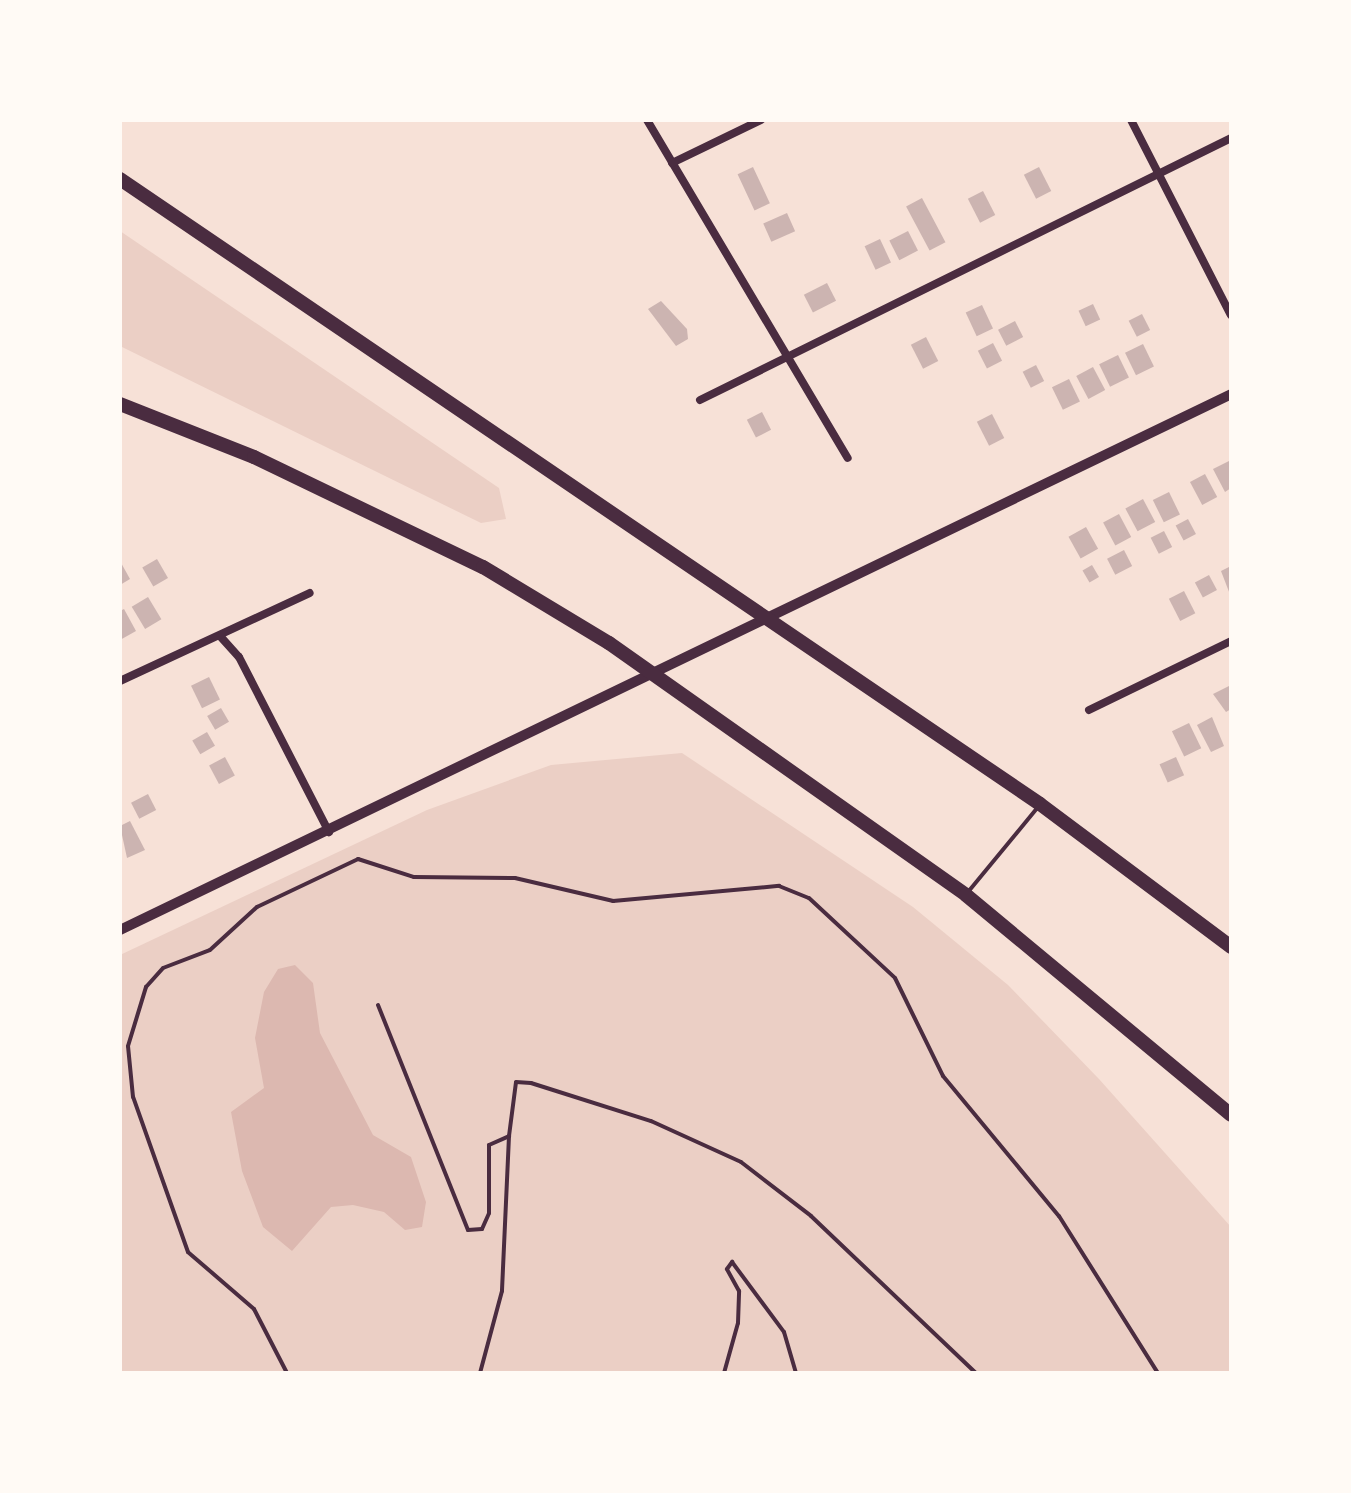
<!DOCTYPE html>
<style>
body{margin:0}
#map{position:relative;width:1351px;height:1493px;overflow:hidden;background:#f7e1d7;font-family:"Zilla Slab",serif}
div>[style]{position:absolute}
.green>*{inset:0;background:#ebcfc5}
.water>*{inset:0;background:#dcb8b0}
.building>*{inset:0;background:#ccb4b1;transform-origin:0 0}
.service>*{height:4px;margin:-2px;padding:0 2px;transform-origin:2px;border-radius:2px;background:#4a2c40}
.minor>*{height:8px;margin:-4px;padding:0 4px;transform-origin:4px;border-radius:4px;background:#4a2c40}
.tertiary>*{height:10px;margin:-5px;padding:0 5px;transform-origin:5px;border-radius:5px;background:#4a2c40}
.motorway>*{height:14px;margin:-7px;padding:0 7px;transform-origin:7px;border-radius:7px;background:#4a2c40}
span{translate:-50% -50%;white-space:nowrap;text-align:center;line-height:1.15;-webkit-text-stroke:8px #fffaf5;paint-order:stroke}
.frame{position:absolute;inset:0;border:122px solid #fffaf5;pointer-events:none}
</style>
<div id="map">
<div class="green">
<i style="clip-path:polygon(120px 231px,499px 488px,506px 519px,481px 523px,120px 346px)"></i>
<i style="clip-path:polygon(682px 753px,913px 907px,1008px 985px,1099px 1079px,1231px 1227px,1231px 1373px,120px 1373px,120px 955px,427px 810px,551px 765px)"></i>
</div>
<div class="water">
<i style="clip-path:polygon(295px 965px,313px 983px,320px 1033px,373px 1135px,411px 1157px,426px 1202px,422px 1227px,405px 1230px,384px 1212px,353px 1205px,331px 1207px,292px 1251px,263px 1227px,242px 1171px,231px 1112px,264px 1088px,255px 1038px,264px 992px,278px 969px)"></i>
</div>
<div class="building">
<i style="left:753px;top:167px;width:40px;height:17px;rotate:65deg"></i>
<i style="left:1039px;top:167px;width:27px;height:17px;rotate:63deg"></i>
<i style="left:983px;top:191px;width:27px;height:17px;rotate:63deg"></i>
<i style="left:922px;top:198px;width:50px;height:18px;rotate:62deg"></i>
<i style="left:787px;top:213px;width:20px;height:26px;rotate:66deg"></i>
<i style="left:908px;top:231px;width:22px;height:21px;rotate:63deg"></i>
<i style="left:880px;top:239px;width:26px;height:17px;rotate:65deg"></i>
<i style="left:827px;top:283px;width:20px;height:26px;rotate:63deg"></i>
<i style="clip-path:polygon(661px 301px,687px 329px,688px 339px,676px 346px,648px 309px)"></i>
<i style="left:1093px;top:304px;width:17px;height:16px;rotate:65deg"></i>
<i style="left:982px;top:305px;width:26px;height:18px;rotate:65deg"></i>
<i style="left:1142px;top:314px;width:18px;height:15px;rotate:63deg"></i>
<i style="left:1015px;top:321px;width:18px;height:19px;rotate:63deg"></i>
<i style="left:926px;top:337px;width:27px;height:17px;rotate:63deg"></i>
<i style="left:993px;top:343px;width:20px;height:17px;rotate:63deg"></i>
<i style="left:1143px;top:344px;width:25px;height:20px;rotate:64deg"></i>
<i style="left:1118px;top:355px;width:25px;height:21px;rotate:64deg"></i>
<i style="left:1036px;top:365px;width:18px;height:15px;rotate:63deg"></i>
<i style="left:1093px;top:367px;width:26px;height:19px;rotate:62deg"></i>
<i style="left:1069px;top:379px;width:25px;height:19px;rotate:64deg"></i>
<i style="left:762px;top:412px;width:20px;height:17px;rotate:63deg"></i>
<i style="left:992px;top:414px;width:27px;height:17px;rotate:63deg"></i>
<i style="clip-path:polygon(1229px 461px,1231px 488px,1225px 492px,1213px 469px)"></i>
<i style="left:1205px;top:474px;width:26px;height:17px;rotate:62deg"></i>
<i style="left:1169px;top:492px;width:25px;height:18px;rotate:64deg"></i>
<i style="left:1143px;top:499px;width:26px;height:20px;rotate:62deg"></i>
<i style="left:1119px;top:514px;width:26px;height:18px;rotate:62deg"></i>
<i style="left:1188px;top:519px;width:17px;height:14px;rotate:62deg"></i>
<i style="left:1086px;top:527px;width:25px;height:20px;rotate:61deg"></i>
<i style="left:1164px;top:531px;width:18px;height:15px;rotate:63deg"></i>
<i style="left:1124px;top:550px;width:18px;height:19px;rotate:63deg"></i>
<i style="left:157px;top:559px;width:22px;height:17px;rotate:60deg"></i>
<i style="clip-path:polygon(120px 561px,130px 579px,120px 585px)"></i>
<i style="left:1092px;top:565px;width:14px;height:11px;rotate:60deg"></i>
<i style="clip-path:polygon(1231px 566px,1231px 597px,1221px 571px)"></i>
<i style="left:1209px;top:575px;width:17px;height:16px;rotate:62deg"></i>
<i style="left:1184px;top:591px;width:25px;height:17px;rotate:63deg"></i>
<i style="left:148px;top:597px;width:26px;height:19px;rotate:59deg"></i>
<i style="clip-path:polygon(124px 609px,136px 631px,120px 640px,120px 611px)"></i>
<i style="left:209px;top:677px;width:25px;height:20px;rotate:64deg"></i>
<i style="clip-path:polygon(1229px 686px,1231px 709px,1226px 712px,1213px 694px)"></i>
<i style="left:221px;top:708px;width:16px;height:16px;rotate:60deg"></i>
<i style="clip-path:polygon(1212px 717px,1224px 746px,1211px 752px,1197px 725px)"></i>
<i style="left:1189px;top:723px;width:28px;height:19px;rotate:64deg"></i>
<i style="left:207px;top:732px;width:16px;height:17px;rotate:60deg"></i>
<i style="left:225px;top:757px;width:21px;height:18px;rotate:62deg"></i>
<i style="left:1176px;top:757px;width:20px;height:18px;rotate:66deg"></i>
<i style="left:148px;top:794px;width:18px;height:19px;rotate:63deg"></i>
<i style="clip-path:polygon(130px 821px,145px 850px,127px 858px,120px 826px)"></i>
</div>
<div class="service">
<i style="left:968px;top:892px;width:112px;rotate:-50.5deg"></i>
<i style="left:378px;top:1005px;width:242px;rotate:68.2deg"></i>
<i style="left:468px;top:1230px;width:14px;rotate:-4deg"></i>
<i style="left:482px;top:1229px;width:17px;rotate:-66deg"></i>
<i style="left:489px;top:1213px;width:68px;rotate:-90deg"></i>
<i style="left:489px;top:1145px;width:22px;rotate:-24deg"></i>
<i style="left:509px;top:1136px;width:155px;rotate:92.6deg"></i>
<i style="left:502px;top:1291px;width:85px;rotate:105deg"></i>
<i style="left:509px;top:1136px;width:54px;rotate:-82.6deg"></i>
<i style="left:516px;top:1082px;width:15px;rotate:4deg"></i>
<i style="left:531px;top:1083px;width:126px;rotate:17.6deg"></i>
<i style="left:651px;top:1121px;width:99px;rotate:24.5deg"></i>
<i style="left:741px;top:1162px;width:88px;rotate:37.6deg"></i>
<i style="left:811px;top:1216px;width:228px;rotate:43.6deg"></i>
<i style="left:287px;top:1373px;width:72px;rotate:-117.3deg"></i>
<i style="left:254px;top:1309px;width:87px;rotate:-139.2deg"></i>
<i style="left:188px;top:1252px;width:164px;rotate:-109.5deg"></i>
<i style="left:133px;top:1097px;width:51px;rotate:-95.6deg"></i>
<i style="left:128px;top:1046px;width:62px;rotate:-73deg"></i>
<i style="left:146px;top:987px;width:25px;rotate:-48deg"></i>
<i style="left:163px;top:968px;width:50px;rotate:-21deg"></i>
<i style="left:210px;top:950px;width:64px;rotate:-42.5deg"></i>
<i style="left:257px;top:907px;width:112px;rotate:-25.4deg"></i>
<i style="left:358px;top:859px;width:59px;rotate:17.8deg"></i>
<i style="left:414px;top:877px;width:101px;rotate:0.6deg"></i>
<i style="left:515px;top:878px;width:101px;rotate:13.2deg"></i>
<i style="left:613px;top:901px;width:167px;rotate:-5.2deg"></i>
<i style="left:779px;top:886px;width:32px;rotate:22deg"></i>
<i style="left:809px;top:898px;width:117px;rotate:42.9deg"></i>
<i style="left:895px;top:978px;width:109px;rotate:63.9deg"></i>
<i style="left:943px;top:1076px;width:182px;rotate:50.4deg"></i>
<i style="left:1059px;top:1216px;width:186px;rotate:57.8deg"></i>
<i style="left:724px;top:1373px;width:52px;rotate:-74.4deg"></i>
<i style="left:738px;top:1323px;width:32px;rotate:-88deg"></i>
<i style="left:739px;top:1291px;width:25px;rotate:-119deg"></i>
<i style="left:727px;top:1269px;width:9px;rotate:-54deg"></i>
<i style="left:732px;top:1262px;width:87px;rotate:53.4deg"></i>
<i style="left:784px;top:1332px;width:43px;rotate:73.7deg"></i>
</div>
<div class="minor">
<i style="left:647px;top:120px;width:393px;rotate:59.3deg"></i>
<i style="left:1131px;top:120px;width:219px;rotate:62.9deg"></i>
<i style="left:672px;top:163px;width:99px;rotate:-25.8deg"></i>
<i style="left:700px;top:400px;width:592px;rotate:-26.26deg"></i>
<i style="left:220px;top:636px;width:28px;rotate:48deg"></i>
<i style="left:239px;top:657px;width:197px;rotate:62.8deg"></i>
<i style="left:120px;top:681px;width:209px;rotate:-24.9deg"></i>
<i style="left:1089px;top:710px;width:158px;rotate:-25.9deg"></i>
</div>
<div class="tertiary">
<i style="left:120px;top:930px;width:1234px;rotate:-25.75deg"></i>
</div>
<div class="motorway">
<i style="left:120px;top:179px;width:1112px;rotate:34.19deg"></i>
<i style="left:1040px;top:804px;width:239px;rotate:36.8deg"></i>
<i style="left:120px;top:404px;width:144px;rotate:21.6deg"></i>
<i style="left:254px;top:457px;width:254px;rotate:25.7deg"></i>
<i style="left:483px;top:567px;width:147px;rotate:31.1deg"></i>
<i style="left:609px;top:643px;width:437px;rotate:35.2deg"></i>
<i style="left:966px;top:895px;width:344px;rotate:39.7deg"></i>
</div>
<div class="frame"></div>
</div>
